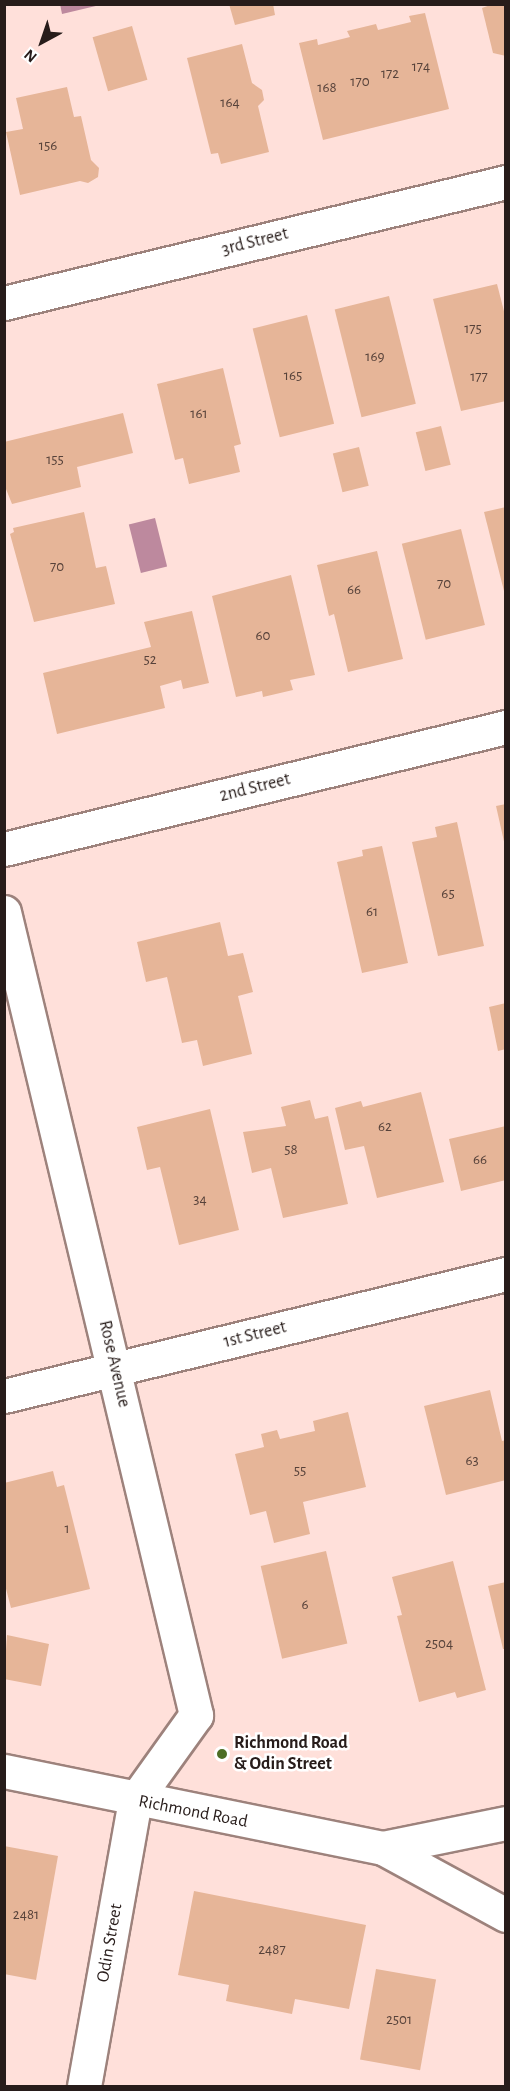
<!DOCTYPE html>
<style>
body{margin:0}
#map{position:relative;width:510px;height:2091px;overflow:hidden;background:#ffe0da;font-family:"Alegreya Sans",sans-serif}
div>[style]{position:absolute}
.water>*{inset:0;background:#bd899e;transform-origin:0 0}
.building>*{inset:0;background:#e6b598;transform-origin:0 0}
.roads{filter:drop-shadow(2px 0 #9d827c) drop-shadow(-2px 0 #9d827c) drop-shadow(0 2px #9d827c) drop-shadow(0 -2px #9d827c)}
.street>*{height:33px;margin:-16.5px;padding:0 16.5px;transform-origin:16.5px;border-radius:16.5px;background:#fff}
.secondary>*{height:33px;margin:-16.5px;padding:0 16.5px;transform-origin:16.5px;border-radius:16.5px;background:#fff}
.dots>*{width:16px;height:16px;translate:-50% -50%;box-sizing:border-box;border:3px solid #fff;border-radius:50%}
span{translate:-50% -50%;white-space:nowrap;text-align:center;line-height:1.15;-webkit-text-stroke:5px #fff;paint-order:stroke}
.number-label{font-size:15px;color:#57423a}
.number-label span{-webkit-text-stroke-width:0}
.street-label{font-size:18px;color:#271c1a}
.poi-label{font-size:18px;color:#271c1a;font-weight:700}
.left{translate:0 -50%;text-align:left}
.frame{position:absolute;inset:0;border:6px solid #271c1a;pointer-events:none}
.north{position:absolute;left:12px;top:12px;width:60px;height:60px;-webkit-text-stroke:4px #fff;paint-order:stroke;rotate:220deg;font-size:16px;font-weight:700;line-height:24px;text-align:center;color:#271c1a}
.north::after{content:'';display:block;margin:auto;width:21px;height:27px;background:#271c1a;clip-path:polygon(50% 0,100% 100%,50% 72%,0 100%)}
</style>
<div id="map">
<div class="water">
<i style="clip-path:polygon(60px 4px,100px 4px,100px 5px,62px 14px)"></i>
<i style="left:155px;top:518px;width:50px;height:27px;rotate:76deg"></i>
</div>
<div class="building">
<i style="clip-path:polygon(229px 4px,273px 4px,275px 15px,235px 25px)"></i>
<i style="clip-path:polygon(493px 4px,506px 4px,506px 56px,493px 53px,482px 8px)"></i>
<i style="clip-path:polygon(425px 13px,449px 109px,323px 140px,299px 43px,317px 39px,318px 45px,350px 37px,347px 31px,376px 24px,378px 30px,411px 22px,409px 16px)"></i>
<i style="left:132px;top:26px;width:56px;height:41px;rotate:74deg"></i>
<i style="clip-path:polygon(242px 44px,252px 83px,262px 90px,264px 100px,258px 106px,269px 152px,221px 164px,218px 153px,211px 154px,187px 58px)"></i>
<i style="clip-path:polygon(67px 87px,74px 117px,81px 116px,91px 160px,99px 168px,98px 177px,88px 183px,80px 181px,20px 195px,6px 132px,23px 129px,16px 98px)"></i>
<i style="clip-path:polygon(497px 284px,506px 319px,506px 401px,461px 411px,433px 299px)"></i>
<i style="left:389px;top:296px;width:111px;height:56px;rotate:76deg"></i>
<i style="left:307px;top:315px;width:112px;height:56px;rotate:76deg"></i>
<i style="clip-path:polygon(223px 368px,241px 444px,234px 446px,240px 472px,189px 484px,183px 458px,175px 460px,157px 384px)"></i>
<i style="clip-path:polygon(123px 413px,133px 453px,77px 467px,81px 487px,12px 504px,4px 484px,4px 442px)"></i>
<i style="left:441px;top:426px;width:40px;height:26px;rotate:76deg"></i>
<i style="left:359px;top:447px;width:40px;height:27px;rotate:76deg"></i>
<i style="clip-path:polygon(506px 507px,506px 595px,505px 595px,484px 512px)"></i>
<i style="clip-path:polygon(84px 512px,96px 568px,106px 566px,115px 604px,34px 622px,10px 534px,14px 532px,13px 528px)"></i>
<i style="left:461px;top:529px;width:99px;height:61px;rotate:76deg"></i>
<i style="clip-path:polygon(377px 551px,403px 659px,348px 672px,334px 614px,329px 616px,317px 565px)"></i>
<i style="clip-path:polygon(291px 575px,315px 675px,290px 680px,293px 690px,263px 697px,262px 691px,236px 697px,212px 596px)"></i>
<i style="clip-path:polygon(192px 611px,209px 683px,183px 689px,181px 680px,160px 686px,165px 708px,57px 734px,43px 673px,151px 647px,144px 622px)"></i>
<i style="clip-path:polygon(506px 804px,506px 846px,505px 846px,496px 806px)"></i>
<i style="clip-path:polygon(457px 822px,484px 946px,438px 956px,412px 842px,437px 837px,435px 827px)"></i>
<i style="clip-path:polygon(382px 846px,408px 963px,362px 973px,337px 862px,363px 856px,362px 850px)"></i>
<i style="clip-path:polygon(220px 922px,228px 956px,243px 953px,253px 992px,238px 996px,252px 1054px,203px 1066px,197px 1040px,182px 1043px,167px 977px,146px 982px,137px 942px)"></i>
<i style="clip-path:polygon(506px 1003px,506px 1049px,498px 1051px,489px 1007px)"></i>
<i style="clip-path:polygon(421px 1092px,444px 1182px,377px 1198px,364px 1146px,345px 1150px,335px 1108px,361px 1101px,363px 1107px)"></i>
<i style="clip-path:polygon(310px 1100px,315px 1119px,328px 1116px,348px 1204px,283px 1218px,271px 1168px,252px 1173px,243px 1132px,286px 1126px,281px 1107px)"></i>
<i style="clip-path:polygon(210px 1109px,239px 1230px,179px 1245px,160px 1167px,147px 1170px,137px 1127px)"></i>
<i style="clip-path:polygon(506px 1126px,506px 1180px,461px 1191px,449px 1139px)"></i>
<i style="clip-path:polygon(490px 1390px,502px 1441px,506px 1440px,506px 1480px,446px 1495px,424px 1406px)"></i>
<i style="clip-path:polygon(348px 1412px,366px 1487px,303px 1502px,310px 1534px,274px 1543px,266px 1511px,250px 1515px,235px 1454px,264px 1447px,261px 1434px,277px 1430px,280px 1439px,315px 1431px,313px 1421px)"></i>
<i style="clip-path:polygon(53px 1471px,57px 1487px,64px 1485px,90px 1589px,11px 1608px,4px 1581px,4px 1483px)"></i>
<i style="left:326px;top:1551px;width:95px;height:67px;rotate:77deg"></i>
<i style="clip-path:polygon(453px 1561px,486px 1690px,457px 1698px,455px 1692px,419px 1702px,397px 1616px,402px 1615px,392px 1577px)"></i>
<i style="clip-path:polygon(506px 1582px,506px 1649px,503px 1649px,488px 1586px)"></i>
<i style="clip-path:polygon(7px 1635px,49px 1644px,41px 1686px,4px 1679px)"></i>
<i style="clip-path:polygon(4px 1846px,58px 1856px,36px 1980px,4px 1974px)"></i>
<i style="clip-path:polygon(194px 1891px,366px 1925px,349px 2009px,295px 1999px,292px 2014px,226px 2001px,229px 1985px,178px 1975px)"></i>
<i style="left:376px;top:1969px;width:61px;height:92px;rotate:10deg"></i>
</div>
<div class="roads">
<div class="street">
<i style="left:4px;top:303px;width:516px;rotate:-13.55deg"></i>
<i style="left:4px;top:849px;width:517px;rotate:-13.66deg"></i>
<i style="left:4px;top:912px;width:826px;rotate:76.55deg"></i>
<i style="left:196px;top:1715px;width:105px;rotate:125.7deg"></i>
<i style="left:135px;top:1800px;width:291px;rotate:100.1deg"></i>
<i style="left:4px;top:1396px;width:517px;rotate:-13.66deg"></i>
</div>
<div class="secondary">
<i style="left:4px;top:1771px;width:387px;rotate:11.5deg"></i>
<i style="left:383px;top:1848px;width:140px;rotate:28.6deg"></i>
<i style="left:383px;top:1848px;width:126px;rotate:-11.5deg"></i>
</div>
</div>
<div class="dots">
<i style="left:222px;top:1754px;background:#4d6e25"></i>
</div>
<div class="number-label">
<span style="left:421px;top:67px">174</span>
<span style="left:390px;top:74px">172</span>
<span style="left:360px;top:82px">170</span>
<span style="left:327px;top:88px">168</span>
<span style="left:230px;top:103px">164</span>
<span style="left:48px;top:146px">156</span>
<span style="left:473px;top:329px">175</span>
<span style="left:375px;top:357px">169</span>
<span style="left:293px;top:376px">165</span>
<span style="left:479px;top:377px">177</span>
<span style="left:199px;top:414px">161</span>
<span style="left:55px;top:460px">155</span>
<span style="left:57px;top:567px">70</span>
<span style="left:444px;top:584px">70</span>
<span style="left:354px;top:590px">66</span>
<span style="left:263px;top:636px">60</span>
<span style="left:150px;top:660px">52</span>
<span style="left:448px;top:894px">65</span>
<span style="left:372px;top:912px">61</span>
<span style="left:385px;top:1127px">62</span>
<span style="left:291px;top:1150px">58</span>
<span style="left:480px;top:1160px">66</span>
<span style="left:200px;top:1200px">34</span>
<span style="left:472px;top:1461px">63</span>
<span style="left:300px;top:1471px">55</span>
<span style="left:67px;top:1529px">1</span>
<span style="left:305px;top:1605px">6</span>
<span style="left:439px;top:1644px">2504</span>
<span style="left:26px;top:1915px">2481</span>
<span style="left:272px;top:1950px">2487</span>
<span style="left:399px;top:2020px">2501</span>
</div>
<div class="street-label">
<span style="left:255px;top:242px;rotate:-14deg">3rd Street</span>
<span style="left:255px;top:788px;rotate:-14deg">2nd Street</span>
<span style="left:255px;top:1335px;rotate:-14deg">1st Street</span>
<span style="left:114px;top:1364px;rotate:77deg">Rose Avenue</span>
<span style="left:193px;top:1812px;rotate:11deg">Richmond Road</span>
<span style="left:110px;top:1943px;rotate:-80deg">Odin Street</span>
</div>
<div class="poi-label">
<span class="left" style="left:234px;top:1754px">Richmond Road<br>&amp; Odin Street</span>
</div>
<div class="frame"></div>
<div class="north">N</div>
</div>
